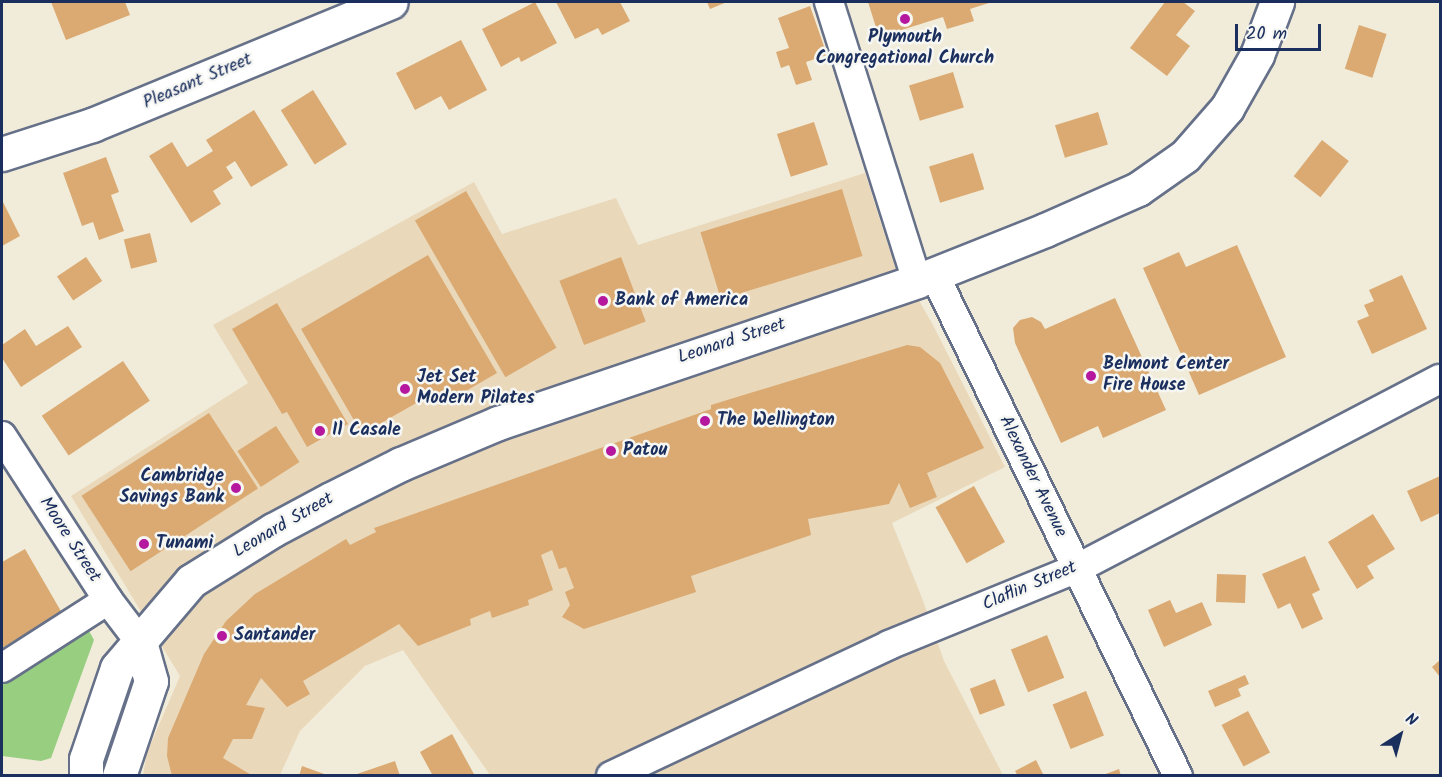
<!DOCTYPE html>
<style>
body{margin:0}
#map{position:relative;width:1442px;height:777px;overflow:hidden;background:#f1ecda;font-family:Kalam,sans-serif}
div>[style]{position:absolute}
.built>*{inset:0;background:#ead8ba}
.green>*{inset:0;background:#97ce80}
.building>*{inset:0;background:#daaa72;transform-origin:0 0}
.roads{filter:drop-shadow(2px 0 #667189) drop-shadow(-2px 0 #667189) drop-shadow(0 2px #667189) drop-shadow(0 -2px #667189)}
.minor>*{height:28px;margin:-14px;padding:0 14px;transform-origin:14px;border-radius:14px;background:#fff}
.major>*{height:33px;margin:-16.5px;padding:0 16.5px;transform-origin:16.5px;border-radius:16.5px;background:#fff}
.dots>*{width:16px;height:16px;translate:-50% -50%;box-sizing:border-box;border:3px solid #f6f6f2;border-radius:50%}
span{translate:-50% -50%;white-space:nowrap;text-align:center;line-height:1.15;-webkit-text-stroke:5px #f6f6f2;paint-order:stroke}
.poi-label{font-size:18px;color:#1b2f5e;font-weight:700}
.left{translate:0 -50%;text-align:left}
.right{translate:-100% -50%;text-align:right}
.street-label{font-size:18px;color:#1b2f5e}
.frame{position:absolute;inset:0;border:3px solid #1b2f5e;pointer-events:none}
.north{position:absolute;left:1370px;top:705px;width:60px;height:60px;-webkit-text-stroke:4px #f6f6f2;paint-order:stroke;rotate:36deg;font-size:16px;font-weight:700;line-height:24px;text-align:center;color:#1b2f5e}
.north::after{content:'';display:block;margin:auto;width:21px;height:27px;background:#1b2f5e;clip-path:polygon(50% 0,100% 100%,50% 72%,0 100%)}
.scale{position:absolute;left:1235px;top:24px;width:86px;height:27px;box-sizing:border-box;border:3px solid #1b2f5e;border-top:0;padding-left:8px;font-size:18px;line-height:21px;white-space:nowrap;color:#1b2f5e;-webkit-text-stroke:4px #f6f6f2;paint-order:stroke}
</style>
<div id="map">
<div class="built">
<i style="clip-path:polygon(865px 173px,889px 248px,933px 325px,1005px 467px,892px 523px,922px 598px,944px 661px,1003px 775px,490px 775px,403px 650px,365px 666px,300px 731px,280px 775px,143px 775px,147px 753px,180px 676px,71px 496px,248px 383px,213px 325px,474px 182px,502px 234px,616px 198px,638px 245px)"></i>
</div>
<div class="green">
<i style="clip-path:polygon(88px 629px,94px 640px,51px 758px,41px 761px,2px 756px,2px 679px)"></i>
</div>
<div class="building">
<i style="clip-path:polygon(51px 2px,125px 2px,130px 15px,66px 40px)"></i>
<i style="clip-path:polygon(535px 2px,557px 43px,521px 62px,519px 57px,501px 67px,482px 29px)"></i>
<i style="clip-path:polygon(556px 2px,620px 2px,630px 21px,602px 35px,598px 28px,575px 39px)"></i>
<i style="clip-path:polygon(707px 2px,727px 2px,710px 9px)"></i>
<i style="clip-path:polygon(868px 2px,992px 2px,970px 9px,974px 21px,947px 29px,943px 17px,879px 37px)"></i>
<i style="clip-path:polygon(1165px 2px,1183px 2px,1195px 11px,1176px 35px,1190px 46px,1167px 76px,1130px 48px)"></i>
<i style="clip-path:polygon(810px 6px,827px 55px,806px 62px,812px 80px,796px 85px,789px 65px,781px 68px,776px 52px,789px 48px,778px 18px)"></i>
<i style="left:1359px;top:25px;width:29px;height:46px;rotate:18deg"></i>
<i style="clip-path:polygon(461px 40px,487px 90px,449px 110px,441px 96px,415px 110px,396px 73px)"></i>
<i style="left:953px;top:72px;width:37px;height:46px;rotate:73deg"></i>
<i style="left:313px;top:90px;width:64px;height:38px;rotate:58deg"></i>
<i style="clip-path:polygon(254px 110px,288px 165px,251px 187px,235px 161px,226px 167px,233px 178px,213px 191px,221px 204px,191px 223px,149px 156px,172px 142px,187px 167px,213px 151px,206px 140px)"></i>
<i style="left:1098px;top:112px;width:34px;height:45px;rotate:73deg"></i>
<i style="left:814px;top:122px;width:45px;height:39px;rotate:72deg"></i>
<i style="left:1322px;top:140px;width:34px;height:46px;rotate:38deg"></i>
<i style="left:973px;top:153px;width:38px;height:46px;rotate:73deg"></i>
<i style="clip-path:polygon(106px 157px,119px 192px,111px 195px,124px 231px,99px 240px,93px 222px,82px 226px,63px 173px)"></i>
<i style="left:842px;top:189px;width:70px;height:148px;rotate:73deg"></i>
<i style="left:466px;top:191px;width:181px;height:59px;rotate:60deg"></i>
<i style="clip-path:polygon(2px 200px,20px 236px,2px 246px)"></i>
<i style="left:150px;top:233px;width:30px;height:27px;rotate:76deg"></i>
<i style="clip-path:polygon(1237px 245px,1286px 357px,1199px 395px,1143px 268px,1179px 252px,1186px 267px)"></i>
<i style="clip-path:polygon(428px 255px,497px 373px,440px 406px,432px 394px,362px 434px,301px 329px)"></i>
<i style="left:86px;top:257px;width:29px;height:35px;rotate:56deg"></i>
<i style="left:621px;top:257px;width:69px;height:66px;rotate:69deg"></i>
<i style="clip-path:polygon(1402px 275px,1427px 329px,1372px 354px,1357px 321px,1369px 316px,1364px 305px,1374px 301px,1369px 290px)"></i>
<i style="clip-path:polygon(1115px 298px,1166px 410px,1103px 438px,1098px 426px,1061px 443px,1015px 343px,1013px 328px,1020px 320px,1032px 317px,1041px 322px,1045px 329px)"></i>
<i style="clip-path:polygon(277px 303px,348px 424px,307px 447px,287px 412px,282px 414px,232px 329px)"></i>
<i style="clip-path:polygon(68px 326px,82px 347px,21px 387px,2px 358px,2px 345px,25px 329px,36px 346px)"></i>
<i style="clip-path:polygon(907px 345px,920px 347px,940px 363px,984px 448px,927px 473px,937px 497px,910px 508px,899px 483px,889px 504px,808px 519px,811px 535px,691px 576px,696px 592px,584px 629px,562px 617px,570px 605px,565px 592px,574px 588px,566px 567px,559px 569px,552px 550px,541px 555px,553px 590px,528px 600px,529px 605px,492px 618px,490px 611px,470px 619px,471px 625px,418px 646px,399px 624px,303px 681px,310px 694px,287px 707px,261px 678px,246px 705px,265px 708px,252px 739px,233px 739px,223px 758px,253px 776px,172px 776px,167px 756px,168px 738px,204px 654px,226px 621px,255px 594px,346px 539px,350px 545px,376px 532px,374px 528px,711px 409px,711px 405px)"></i>
<i style="left:123px;top:361px;width:48px;height:98px;rotate:56deg"></i>
<i style="left:209px;top:413px;width:90px;height:152px;rotate:57deg"></i>
<i style="left:276px;top:426px;width:43px;height:46px;rotate:57deg"></i>
<i style="clip-path:polygon(1440px 476px,1440px 513px,1421px 522px,1407px 491px)"></i>
<i style="left:974px;top:486px;width:64px;height:44px;rotate:61deg"></i>
<i style="clip-path:polygon(1373px 514px,1395px 549px,1367px 566px,1374px 578px,1357px 589px,1328px 542px)"></i>
<i style="clip-path:polygon(25px 549px,62px 613px,2px 648px,2px 562px)"></i>
<i style="clip-path:polygon(1305px 556px,1320px 590px,1312px 594px,1323px 619px,1302px 629px,1290px 603px,1278px 609px,1262px 574px)"></i>
<i style="left:1217px;top:574px;width:29px;height:28px;rotate:2deg"></i>
<i style="clip-path:polygon(1170px 600px,1176px 613px,1202px 602px,1212px 625px,1164px 647px,1148px 610px)"></i>
<i style="left:1047px;top:635px;width:46px;height:39px;rotate:68deg"></i>
<i style="clip-path:polygon(1440px 660px,1440px 677px,1432px 667px)"></i>
<i style="clip-path:polygon(1245px 675px,1249px 684px,1238px 689px,1241px 696px,1215px 707px,1208px 691px)"></i>
<i style="left:995px;top:679px;width:28px;height:27px;rotate:69deg"></i>
<i style="left:1086px;top:691px;width:48px;height:36px;rotate:68deg"></i>
<i style="left:1248px;top:711px;width:47px;height:30px;rotate:62deg"></i>
<i style="clip-path:polygon(452px 734px,475px 776px,433px 776px,420px 752px)"></i>
<i style="clip-path:polygon(1036px 760px,1044px 776px,1018px 776px,1015px 771px)"></i>
<i style="clip-path:polygon(395px 761px,400px 776px,354px 776px,354px 775px)"></i>
<i style="clip-path:polygon(302px 766px,327px 775px,327px 776px,299px 776px)"></i>
<i style="clip-path:polygon(1119px 769px,1121px 776px,1103px 776px,1103px 775px)"></i>
</div>
<div class="roads">
<div class="minor">
<i style="left:829px;top:2px;width:293px;rotate:72.5deg"></i>
<i style="left:934px;top:274px;width:558px;rotate:64.08deg"></i>
<i style="left:2px;top:436px;width:195px;rotate:57.1deg"></i>
<i style="left:108px;top:600px;width:53px;rotate:52.7deg"></i>
<i style="left:2px;top:668px;width:126px;rotate:-32.7deg"></i>
<i style="left:611px;top:776px;width:307px;rotate:-25.2deg"></i>
<i style="left:889px;top:645px;width:204px;rotate:-22.2deg"></i>
<i style="left:1078px;top:568px;width:408px;rotate:-27.6deg"></i>
</div>
<div class="major">
<i style="left:2px;top:154px;width:95px;rotate:-17.9deg"></i>
<i style="left:92px;top:125px;width:323px;rotate:-22.4deg"></i>
<i style="left:86px;top:776px;width:17px;rotate:-90deg"></i>
<i style="left:86px;top:759px;width:96px;rotate:-71.2deg"></i>
<i style="left:117px;top:668px;width:114px;rotate:-49.6deg"></i>
<i style="left:191px;top:581px;width:97px;rotate:-31.9deg"></i>
<i style="left:273px;top:530px;width:66px;rotate:-28.1deg"></i>
<i style="left:331px;top:499px;width:78px;rotate:-26.6deg"></i>
<i style="left:401px;top:464px;width:105px;rotate:-22.9deg"></i>
<i style="left:498px;top:423px;width:442px;rotate:-18.7deg"></i>
<i style="left:917px;top:281px;width:138px;rotate:-21.7deg"></i>
<i style="left:1045px;top:230px;width:102px;rotate:-23.8deg"></i>
<i style="left:1138px;top:189px;width:57px;rotate:-35.1deg"></i>
<i style="left:1185px;top:156px;width:64px;rotate:-48.8deg"></i>
<i style="left:1227px;top:108px;width:61px;rotate:-60.5deg"></i>
<i style="left:1257px;top:55px;width:57px;rotate:-69.3deg"></i>
<i style="left:119px;top:776px;width:100px;rotate:-71.4deg"></i>
<i style="left:151px;top:681px;width:41px;rotate:-105.8deg"></i>
</div>
</div>
<div class="dots">
<i style="left:905px;top:19px;background:#b5179e"></i>
<i style="left:603px;top:301px;background:#b5179e"></i>
<i style="left:1091px;top:376px;background:#b5179e"></i>
<i style="left:405px;top:389px;background:#b5179e"></i>
<i style="left:705px;top:421px;background:#b5179e"></i>
<i style="left:320px;top:431px;background:#b5179e"></i>
<i style="left:611px;top:451px;background:#b5179e"></i>
<i style="left:236px;top:488px;background:#b5179e"></i>
<i style="left:144px;top:544px;background:#b5179e"></i>
<i style="left:222px;top:636px;background:#b5179e"></i>
</div>
<div class="poi-label">
<span style="left:905px;top:49px">Plymouth<br>Congregational Church</span>
<span class="left" style="left:615px;top:301px">Bank of America</span>
<span class="left" style="left:1103px;top:376px">Belmont Center<br>Fire House</span>
<span class="left" style="left:417px;top:389px">Jet Set<br>Modern Pilates</span>
<span class="left" style="left:717px;top:421px">The Wellington</span>
<span class="left" style="left:332px;top:431px">Il Casale</span>
<span class="left" style="left:623px;top:451px">Patou</span>
<span class="right" style="left:224px;top:488px">Cambridge<br>Savings Bank</span>
<span class="left" style="left:156px;top:544px">Tunami</span>
<span class="left" style="left:234px;top:636px">Santander</span>
</div>
<div class="street-label">
<span style="left:198px;top:82px;rotate:-23deg">Pleasant Street</span>
<span style="left:732px;top:342px;rotate:-18deg">Leonard Street</span>
<span style="left:1032px;top:477px;rotate:64deg">Alexander Avenue</span>
<span style="left:284px;top:526px;rotate:-30deg">Leonard Street</span>
<span style="left:69px;top:540px;rotate:57deg">Moore Street</span>
<span style="left:1030px;top:587px;rotate:-23deg">Claflin Street</span>
</div>
<div class="frame"></div>
<div class="north">N</div>
<div class="scale">20 m</div>
</div>
